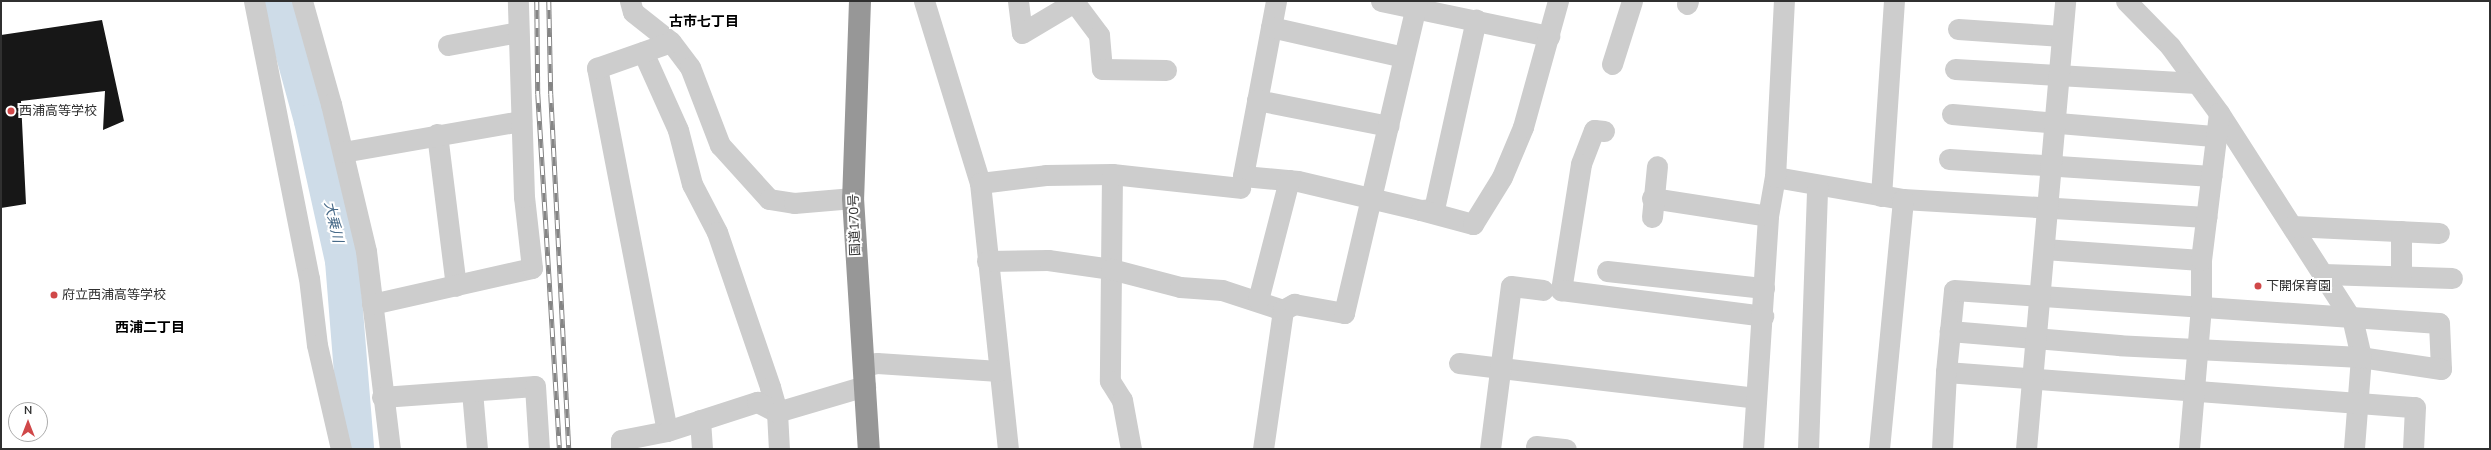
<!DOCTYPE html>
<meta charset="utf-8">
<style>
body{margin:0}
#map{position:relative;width:2491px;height:450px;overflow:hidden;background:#fff;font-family:"Nunito Sans","Noto Sans JP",sans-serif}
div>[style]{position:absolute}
.river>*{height:34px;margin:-17px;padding:0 17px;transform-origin:17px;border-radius:17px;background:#cedce8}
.building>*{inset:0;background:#171717}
.street>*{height:21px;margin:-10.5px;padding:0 10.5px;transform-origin:10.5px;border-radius:10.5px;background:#cdcdcd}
.highway>*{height:22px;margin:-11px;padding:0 11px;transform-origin:11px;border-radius:11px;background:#979797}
.rail>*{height:4.5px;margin-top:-2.25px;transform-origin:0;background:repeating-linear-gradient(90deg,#fff 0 9px,#858585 0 18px);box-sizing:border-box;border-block:1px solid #858585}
.dots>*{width:11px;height:11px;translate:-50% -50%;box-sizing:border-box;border:2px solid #fff;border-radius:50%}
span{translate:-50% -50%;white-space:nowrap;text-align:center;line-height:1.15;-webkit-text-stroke:4px #fff;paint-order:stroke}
.poi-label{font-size:13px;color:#303030}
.left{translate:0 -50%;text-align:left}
.street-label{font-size:13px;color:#303030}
.neighbourhood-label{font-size:14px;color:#000;font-weight:700}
.water-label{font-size:14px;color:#476a88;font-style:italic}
.frame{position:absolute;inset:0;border:2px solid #303030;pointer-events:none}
.north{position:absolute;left:8px;top:402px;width:40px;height:40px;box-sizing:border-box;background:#fff;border:1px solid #acacac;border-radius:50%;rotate:0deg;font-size:11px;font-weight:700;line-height:16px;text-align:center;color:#303030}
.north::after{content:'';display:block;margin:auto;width:14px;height:18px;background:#d04849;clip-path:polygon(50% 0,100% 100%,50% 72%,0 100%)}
</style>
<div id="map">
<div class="river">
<i style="left:278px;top:1px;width:124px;rotate:74.6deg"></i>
<i style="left:311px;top:121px;width:143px;rotate:77.5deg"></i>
<i style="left:342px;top:261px;width:189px;rotate:85.4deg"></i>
</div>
<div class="building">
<i style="clip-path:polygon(102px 20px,124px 121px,103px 130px,105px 91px,21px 101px,26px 204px,1px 208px,1px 35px)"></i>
</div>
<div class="street">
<i style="left:254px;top:1px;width:282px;rotate:78.8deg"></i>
<i style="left:309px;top:278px;width:67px;rotate:83.2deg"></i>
<i style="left:317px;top:345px;width:107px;rotate:77deg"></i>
<i style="left:302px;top:1px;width:107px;rotate:74.3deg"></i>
<i style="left:331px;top:104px;width:151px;rotate:76.6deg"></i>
<i style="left:366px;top:251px;width:199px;rotate:83.1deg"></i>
<i style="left:630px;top:1px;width:11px;rotate:75deg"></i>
<i style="left:633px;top:12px;width:48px;rotate:38.3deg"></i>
<i style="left:671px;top:42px;width:31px;rotate:53deg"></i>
<i style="left:690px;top:67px;width:84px;rotate:69deg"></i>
<i style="left:720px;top:145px;width:73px;rotate:47.8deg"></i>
<i style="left:769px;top:199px;width:25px;rotate:9deg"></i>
<i style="left:794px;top:203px;width:59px;rotate:-4.8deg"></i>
<i style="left:924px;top:1px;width:190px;rotate:72.9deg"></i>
<i style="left:980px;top:183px;width:267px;rotate:84deg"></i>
<i style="left:1018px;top:1px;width:32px;rotate:83deg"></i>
<i style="left:1022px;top:33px;width:63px;rotate:-30.7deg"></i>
<i style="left:1276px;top:1px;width:178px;rotate:100.7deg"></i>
<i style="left:1243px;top:176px;width:55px;rotate:5.2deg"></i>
<i style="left:1298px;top:181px;width:126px;rotate:13.3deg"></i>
<i style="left:1421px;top:210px;width:13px;rotate:-4deg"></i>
<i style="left:1434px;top:209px;width:194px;rotate:-77.5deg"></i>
<i style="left:1381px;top:1px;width:172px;rotate:11.8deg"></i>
<i style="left:2126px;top:1px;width:63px;rotate:45.6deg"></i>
<i style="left:2170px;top:46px;width:83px;rotate:53.8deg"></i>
<i style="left:2219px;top:113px;width:248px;rotate:57.3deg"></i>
<i style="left:2353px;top:322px;width:36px;rotate:77deg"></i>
<i style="left:2361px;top:357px;width:92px;rotate:94.4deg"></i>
<i style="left:1075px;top:3px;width:40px;rotate:53deg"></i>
<i style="left:1099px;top:35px;width:34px;rotate:85deg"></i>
<i style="left:1102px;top:69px;width:64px;rotate:0.9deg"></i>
<i style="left:1687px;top:4px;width:3px;rotate:-72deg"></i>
<i style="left:1271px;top:27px;width:136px;rotate:12.7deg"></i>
<i style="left:1958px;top:29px;width:104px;rotate:3.9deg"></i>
<i style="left:448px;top:45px;width:71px;rotate:-10.5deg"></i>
<i style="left:643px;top:52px;width:85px;rotate:65.8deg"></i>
<i style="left:678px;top:130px;width:56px;rotate:75.5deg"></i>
<i style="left:692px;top:184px;width:54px;rotate:62.5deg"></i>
<i style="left:717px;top:232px;width:164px;rotate:71.1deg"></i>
<i style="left:770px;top:387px;width:26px;rotate:74deg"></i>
<i style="left:777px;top:412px;width:37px;rotate:87deg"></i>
<i style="left:1612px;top:64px;width:66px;rotate:-72.4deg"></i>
<i style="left:1955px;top:69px;width:242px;rotate:3.3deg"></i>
<i style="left:1257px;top:100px;width:134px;rotate:11.2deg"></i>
<i style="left:1952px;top:114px;width:265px;rotate:4.8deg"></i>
<i style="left:1604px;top:131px;width:10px;rotate:-174deg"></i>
<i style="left:1594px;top:130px;width:36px;rotate:111deg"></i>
<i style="left:1581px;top:164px;width:128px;rotate:99deg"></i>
<i style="left:1561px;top:290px;width:204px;rotate:7.3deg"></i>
<i style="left:437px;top:134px;width:153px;rotate:82.9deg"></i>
<i style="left:343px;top:152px;width:181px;rotate:-9.9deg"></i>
<i style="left:1949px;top:159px;width:263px;rotate:3.7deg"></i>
<i style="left:1112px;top:174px;width:207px;rotate:90.6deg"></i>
<i style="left:1110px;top:381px;width:22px;rotate:58deg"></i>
<i style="left:1122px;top:400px;width:50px;rotate:79.6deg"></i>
<i style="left:1775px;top:177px;width:130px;rotate:9.8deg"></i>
<i style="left:1903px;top:199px;width:304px;rotate:3.4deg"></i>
<i style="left:980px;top:183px;width:66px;rotate:-6.9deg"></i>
<i style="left:1046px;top:175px;width:66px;rotate:-0.9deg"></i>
<i style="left:1112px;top:174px;width:129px;rotate:6.2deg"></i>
<i style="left:1881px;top:196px;width:195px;rotate:-86.2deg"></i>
<i style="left:1652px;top:198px;width:117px;rotate:8.8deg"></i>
<i style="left:1421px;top:210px;width:54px;rotate:15.1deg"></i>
<i style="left:1473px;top:224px;width:55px;rotate:-58.3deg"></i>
<i style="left:1502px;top:177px;width:54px;rotate:-67.2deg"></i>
<i style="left:1523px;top:127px;width:131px;rotate:-74.5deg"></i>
<i style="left:1652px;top:217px;width:51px;rotate:-84.4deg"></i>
<i style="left:2292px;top:226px;width:147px;rotate:2.7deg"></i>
<i style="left:2044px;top:249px;width:157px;rotate:4deg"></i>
<i style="left:987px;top:261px;width:61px;rotate:-0.9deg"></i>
<i style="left:1048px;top:260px;width:64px;rotate:8.1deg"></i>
<i style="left:1111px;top:269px;width:71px;rotate:14.6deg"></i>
<i style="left:1180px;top:287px;width:42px;rotate:4.1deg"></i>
<i style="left:1222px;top:290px;width:64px;rotate:18.2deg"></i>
<i style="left:1607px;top:271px;width:158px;rotate:6.2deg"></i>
<i style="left:2323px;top:274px;width:129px;rotate:1.8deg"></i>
<i style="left:2401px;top:276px;width:45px;rotate:-90deg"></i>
<i style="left:1258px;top:300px;width:124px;rotate:-75.5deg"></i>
<i style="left:372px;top:304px;width:164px;rotate:-12.7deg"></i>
<i style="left:532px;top:268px;width:71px;rotate:-96.4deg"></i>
<i style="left:524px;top:197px;width:196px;rotate:-91.8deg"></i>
<i style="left:1459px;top:363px;width:299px;rotate:6.7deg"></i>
<i style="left:864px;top:366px;width:13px;rotate:-13deg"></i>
<i style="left:877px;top:363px;width:122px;rotate:3.8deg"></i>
<i style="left:1946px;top:372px;width:470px;rotate:4.3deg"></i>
<i style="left:2415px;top:407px;width:42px;rotate:92.7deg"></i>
<i style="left:472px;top:391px;width:58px;rotate:85.1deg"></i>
<i style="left:382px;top:397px;width:153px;rotate:-4.1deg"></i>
<i style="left:535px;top:386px;width:63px;rotate:86.4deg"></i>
<i style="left:700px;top:420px;width:29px;rotate:86deg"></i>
<i style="left:667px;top:431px;width:370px;rotate:-100.9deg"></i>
<i style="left:597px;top:68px;width:78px;rotate:-19.4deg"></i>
<i style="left:1536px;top:446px;width:30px;rotate:6deg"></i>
<i style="left:621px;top:449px;width:9px;rotate:-90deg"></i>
<i style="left:621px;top:440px;width:47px;rotate:-11.1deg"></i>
<i style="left:667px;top:431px;width:95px;rotate:-17.9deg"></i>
<i style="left:757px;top:402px;width:22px;rotate:27deg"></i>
<i style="left:777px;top:412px;width:92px;rotate:-16.5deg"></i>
<i style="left:1263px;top:449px;width:140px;rotate:-81.8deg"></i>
<i style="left:1283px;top:310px;width:13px;rotate:-29deg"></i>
<i style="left:1294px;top:304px;width:51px;rotate:10.2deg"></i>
<i style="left:1344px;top:313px;width:320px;rotate:-76.8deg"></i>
<i style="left:1490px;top:449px;width:164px;rotate:-82.7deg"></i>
<i style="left:1511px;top:286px;width:32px;rotate:7deg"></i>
<i style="left:1753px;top:449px;width:233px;rotate:-86.3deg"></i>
<i style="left:1768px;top:216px;width:40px;rotate:-80deg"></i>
<i style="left:1775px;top:177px;width:176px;rotate:-87.1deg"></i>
<i style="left:1808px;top:449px;width:264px;rotate:-88deg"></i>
<i style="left:1879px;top:449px;width:251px;rotate:-84.5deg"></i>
<i style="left:1942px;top:449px;width:77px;rotate:-87deg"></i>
<i style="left:1946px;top:372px;width:82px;rotate:-84.4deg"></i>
<i style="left:1954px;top:290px;width:486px;rotate:3.9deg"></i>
<i style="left:2439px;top:323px;width:46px;rotate:87.5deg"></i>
<i style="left:2441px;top:369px;width:81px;rotate:-171.5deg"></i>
<i style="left:2361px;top:357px;width:242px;rotate:-177.2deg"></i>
<i style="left:2119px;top:345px;width:170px;rotate:-175.3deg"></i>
<i style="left:2026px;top:449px;width:450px;rotate:-85deg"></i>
<i style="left:2189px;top:449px;width:144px;rotate:-85.2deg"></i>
<i style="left:2201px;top:305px;width:45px;rotate:-90deg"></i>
<i style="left:2201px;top:260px;width:148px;rotate:-83deg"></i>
</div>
<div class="highway">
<i style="left:860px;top:1px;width:197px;rotate:92deg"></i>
<i style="left:853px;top:198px;width:252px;rotate:86.4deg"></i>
</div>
<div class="rail">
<i style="left:537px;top:1px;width:93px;rotate:89.4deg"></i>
<i style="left:538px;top:94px;width:356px;rotate:86.5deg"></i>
<i style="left:549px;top:1px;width:93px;rotate:88.8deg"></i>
<i style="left:551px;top:94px;width:355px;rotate:87.1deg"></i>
</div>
<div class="dots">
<i style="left:11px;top:111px;background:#d04849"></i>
<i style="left:2258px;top:286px;background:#d04849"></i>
<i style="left:54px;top:295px;background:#d04849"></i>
</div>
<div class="poi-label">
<span class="left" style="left:19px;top:111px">西浦高等学校</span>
<span class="left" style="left:2266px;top:286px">下開保育園</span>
<span class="left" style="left:62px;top:295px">府立西浦高等学校</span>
</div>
<div class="street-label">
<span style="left:855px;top:225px;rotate:-92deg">国道170号</span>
</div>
<div class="neighbourhood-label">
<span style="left:704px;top:22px">古市七丁目</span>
<span style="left:150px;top:328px">西浦二丁目</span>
</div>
<div class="water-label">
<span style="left:333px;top:222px;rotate:77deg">大乗川</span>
</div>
<div class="frame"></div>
<div class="north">N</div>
</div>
